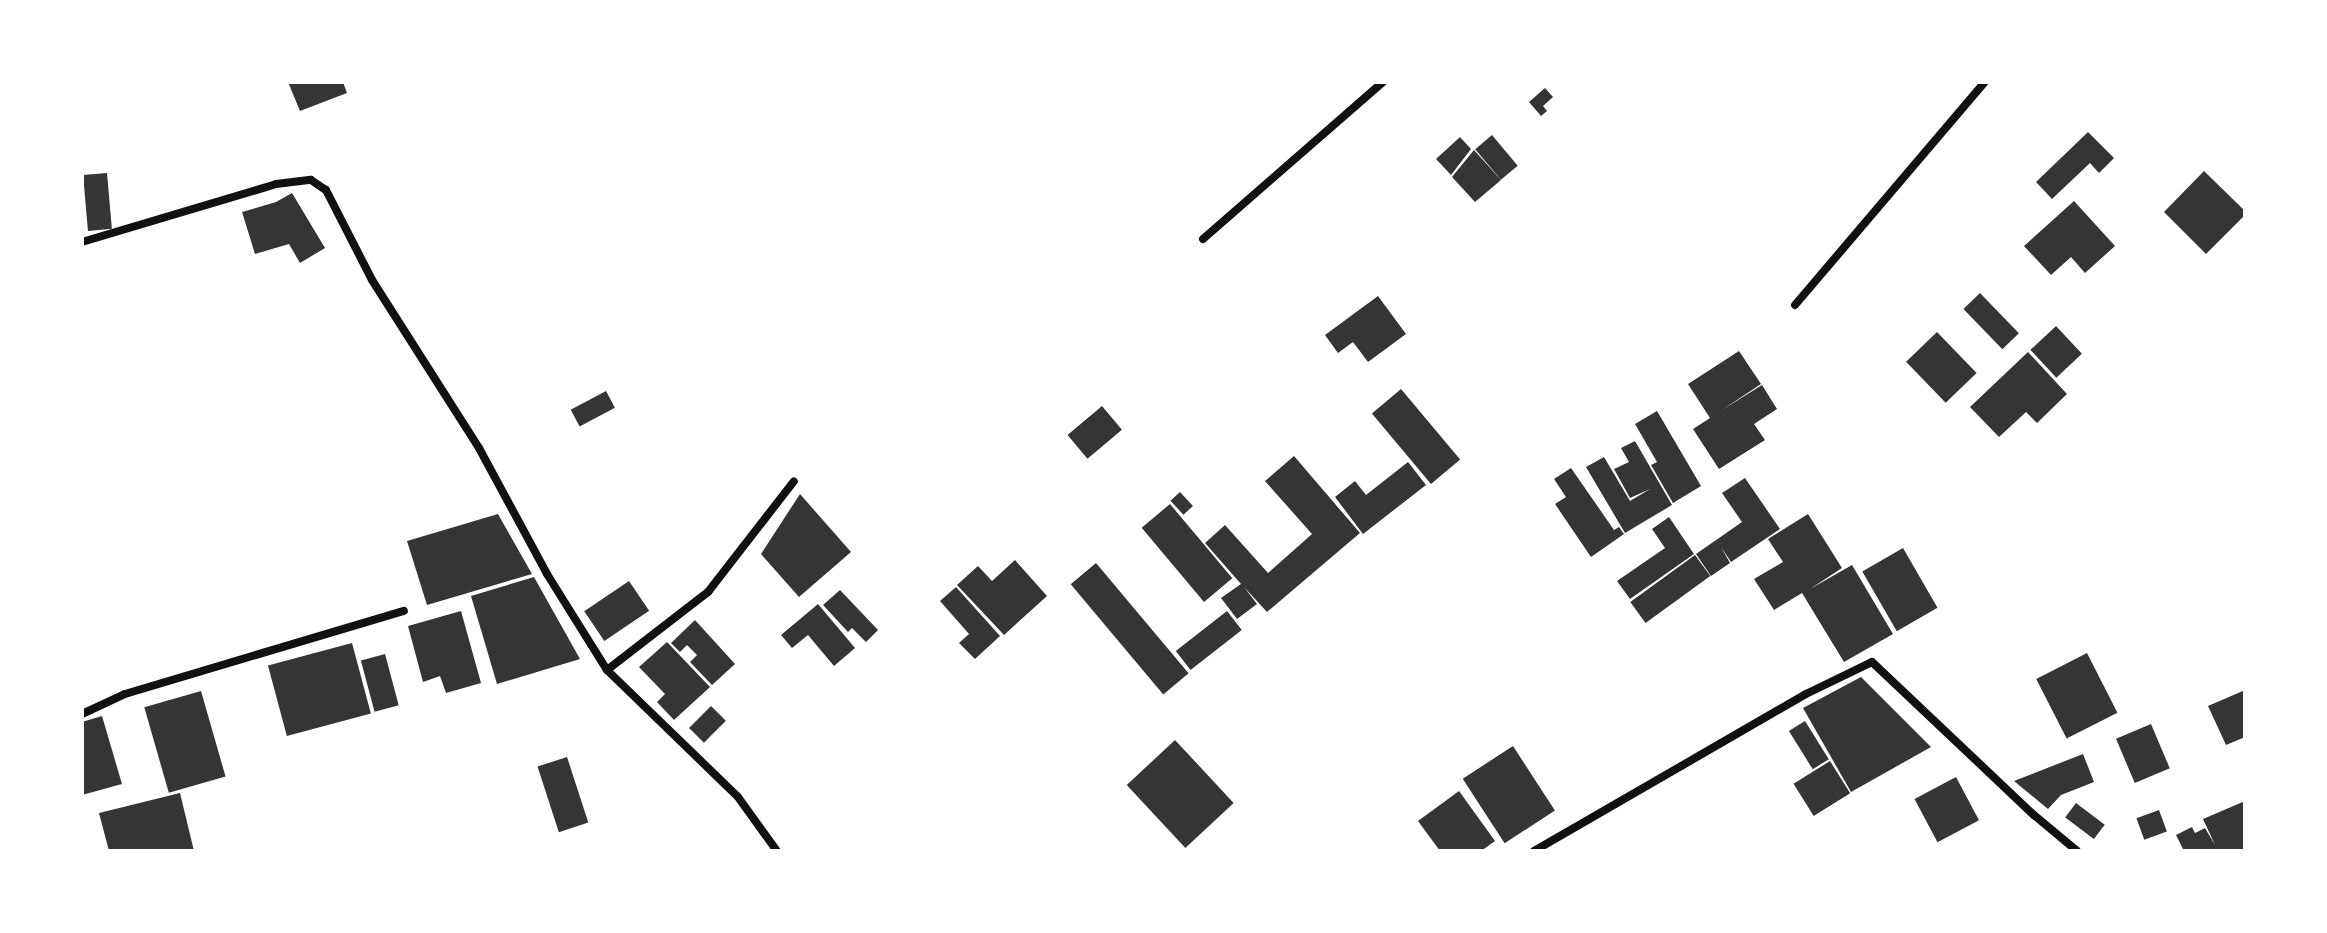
<!DOCTYPE html>
<style>
body{margin:0}
#map{position:relative;width:2327px;height:933px;overflow:hidden;background:#fff;font-family:"Golos Text",sans-serif}
div>[style]{position:absolute}
.building>*{inset:0;background:#353535;transform-origin:0 0}
.minor>*{height:8px;margin:-4px;padding:0 4px;transform-origin:4px;border-radius:4px;background:#111}
span{translate:-50% -50%;white-space:nowrap;text-align:center;line-height:1.15;-webkit-text-stroke:6px #fff;paint-order:stroke}
.frame{position:absolute;inset:0;border:84px solid #fff;pointer-events:none}
</style>
<div id="map">
<div class="building">
<i style="clip-path:polygon(288px 82px,343px 82px,347px 93px,300px 111px)"></i>
<i style="clip-path:polygon(1545px 88px,1553px 97px,1543px 106px,1547px 111px,1541px 116px,1529px 102px)"></i>
<i style="clip-path:polygon(2088px 132px,2114px 158px,2099px 173px,2090px 163px,2052px 199px,2036px 182px)"></i>
<i style="left:1492px;top:135px;width:40px;height:22px;rotate:50deg"></i>
<i style="clip-path:polygon(1460px 137px,1471px 149px,1451px 175px,1436px 159px)"></i>
<i style="clip-path:polygon(1474px 150px,1501px 180px,1475px 202px,1452px 177px)"></i>
<i style="clip-path:polygon(2204px 171px,2245px 211px,2245px 215px,2206px 254px,2164px 212px)"></i>
<i style="left:107px;top:173px;width:56px;height:24px;rotate:85deg"></i>
<i style="clip-path:polygon(292px 193px,325px 248px,300px 263px,289px 244px,255px 254px,242px 212px,276px 202px)"></i>
<i style="clip-path:polygon(2074px 201px,2115px 246px,2085px 273px,2071px 257px,2051px 275px,2024px 246px)"></i>
<i style="left:1980px;top:293px;width:56px;height:23px;rotate:46deg"></i>
<i style="clip-path:polygon(1378px 296px,1406px 334px,1368px 362px,1353px 342px,1338px 353px,1325px 335px)"></i>
<i style="left:2056px;top:326px;width:38px;height:35px;rotate:47deg"></i>
<i style="left:1937px;top:332px;width:57px;height:43px;rotate:46deg"></i>
<i style="clip-path:polygon(1739px 351px,1761px 384px,1722px 410px,1762px 385px,1777px 409px,1754px 424px,1765px 440px,1719px 469px,1693px 429px,1710px 418px,1688px 384px)"></i>
<i style="clip-path:polygon(2028px 352px,2067px 394px,2037px 423px,2026px 412px,1999px 437px,1970px 407px)"></i>
<i style="left:1401px;top:389px;width:92px;height:38px;rotate:50deg"></i>
<i style="left:606px;top:391px;width:19px;height:40px;rotate:62deg"></i>
<i style="left:1102px;top:406px;width:31px;height:45px;rotate:50deg"></i>
<i style="clip-path:polygon(1657px 411px,1701px 486px,1673px 503px,1651px 465px,1657px 462px,1635px 424px)"></i>
<i style="clip-path:polygon(1635px 441px,1672px 505px,1625px 533px,1586px 467px,1604px 457px,1630px 501px,1650px 489px,1630px 498px,1614px 469px,1629px 462px,1621px 448px)"></i>
<i style="clip-path:polygon(1294px 456px,1360px 533px,1267px 612px,1244px 587px,1257px 604px,1237px 619px,1221px 598px,1241px 584px,1205px 543px,1225px 525px,1268px 573px,1312px 534px,1265px 481px)"></i>
<i style="clip-path:polygon(1408px 462px,1426px 485px,1363px 534px,1335px 497px,1355px 481px,1366px 495px)"></i>
<i style="clip-path:polygon(1571px 468px,1614px 530px,1619px 527px,1624px 534px,1591px 557px,1555px 504px,1566px 497px,1554px 479px)"></i>
<i style="clip-path:polygon(1745px 478px,1780px 529px,1731px 562px,1721px 547px,1730px 563px,1711px 576px,1696px 554px,1742px 522px,1722px 493px)"></i>
<i style="left:1180px;top:492px;width:19px;height:13px;rotate:47deg"></i>
<i style="clip-path:polygon(800px 494px,851px 552px,799px 597px,761px 554px)"></i>
<i style="left:1170px;top:504px;width:97px;height:37px;rotate:50deg"></i>
<i style="clip-path:polygon(498px 514px,532px 574px,427px 605px,407px 541px)"></i>
<i style="clip-path:polygon(1808px 514px,1842px 568px,1810px 589px,1852px 565px,1893px 634px,1844px 662px,1802px 593px,1774px 610px,1754px 579px,1783px 562px,1768px 539px)"></i>
<i style="clip-path:polygon(1669px 517px,1694px 554px,1630px 599px,1617px 581px,1665px 548px,1652px 529px)"></i>
<i style="left:1903px;top:548px;width:69px;height:47px;rotate:60deg"></i>
<i style="left:1695px;top:555px;width:26px;height:80px;rotate:54deg"></i>
<i style="clip-path:polygon(1015px 560px,1047px 596px,1004px 635px,957px 585px,978px 566px,992px 581px)"></i>
<i style="left:1096px;top:563px;width:144px;height:33px;rotate:50deg"></i>
<i style="clip-path:polygon(534px 577px,580px 659px,497px 684px,471px 596px)"></i>
<i style="left:629px;top:581px;width:36px;height:54px;rotate:56deg"></i>
<i style="clip-path:polygon(956px 587px,1000px 636px,975px 659px,959px 643px,969px 634px,940px 601px)"></i>
<i style="clip-path:polygon(840px 590px,878px 630px,866px 642px,852px 628px,848px 632px,823px 605px)"></i>
<i style="clip-path:polygon(818px 604px,855px 648px,834px 666px,808px 635px,792px 648px,781px 635px)"></i>
<i style="clip-path:polygon(461px 611px,481px 683px,446px 693px,440px 676px,423px 682px,408px 626px)"></i>
<i style="left:1227px;top:611px;width:24px;height:65px;rotate:52deg"></i>
<i style="clip-path:polygon(695px 620px,735px 664px,712px 685px,690px 662px,697px 655px,687px 645px,680px 652px,671px 643px)"></i>
<i style="clip-path:polygon(667px 642px,710px 687px,674px 720px,657px 702px,665px 694px,639px 667px)"></i>
<i style="left:352px;top:643px;width:73px;height:87px;rotate:75deg"></i>
<i style="left:2087px;top:653px;width:67px;height:57px;rotate:63deg"></i>
<i style="left:385px;top:654px;width:53px;height:25px;rotate:75deg"></i>
<i style="clip-path:polygon(1861px 677px,1931px 747px,1851px 792px,1803px 708px)"></i>
<i style="clip-path:polygon(2245px 690px,2245px 737px,2226px 745px,2208px 706px)"></i>
<i style="left:201px;top:691px;width:89px;height:59px;rotate:74deg"></i>
<i style="left:711px;top:706px;width:21px;height:31px;rotate:45deg"></i>
<i style="clip-path:polygon(102px 716px,122px 784px,82px 795px,82px 722px)"></i>
<i style="left:1805px;top:721px;width:45px;height:19px;rotate:58deg"></i>
<i style="left:2151px;top:724px;width:48px;height:38px;rotate:67deg"></i>
<i style="left:1175px;top:740px;width:86px;height:66px;rotate:47deg"></i>
<i style="left:1513px;top:746px;width:77px;height:60px;rotate:57deg"></i>
<i style="clip-path:polygon(2083px 754px,2094px 782px,2061px 795px,2048px 809px,2014px 781px)"></i>
<i style="left:567px;top:757px;width:69px;height:31px;rotate:72deg"></i>
<i style="left:1830px;top:761px;width:38px;height:43px;rotate:58deg"></i>
<i style="left:1956px;top:777px;width:49px;height:47px;rotate:62deg"></i>
<i style="clip-path:polygon(1459px 791px,1495px 841px,1481px 851px,1440px 851px,1418px 821px)"></i>
<i style="clip-path:polygon(180px 793px,194px 851px,109px 851px,99px 813px)"></i>
<i style="clip-path:polygon(2245px 801px,2245px 851px,2184px 851px,2176px 835px,2192px 827px,2195px 833px,2205px 828px,2215px 845px,2203px 819px)"></i>
<i style="left:2076px;top:803px;width:36px;height:18px;rotate:37deg"></i>
<i style="left:2159px;top:810px;width:23px;height:24px;rotate:70deg"></i>
</div>
<div class="minor">
<i style="left:1203px;top:239px;width:239px;rotate:-41.1deg"></i>
<i style="left:82px;top:242px;width:202px;rotate:-16.6deg"></i>
<i style="left:276px;top:184px;width:35px;rotate:-7deg"></i>
<i style="left:311px;top:180px;width:18px;rotate:34deg"></i>
<i style="left:326px;top:190px;width:101px;rotate:62.9deg"></i>
<i style="left:372px;top:280px;width:199px;rotate:57.5deg"></i>
<i style="left:479px;top:448px;width:143px;rotate:61.6deg"></i>
<i style="left:547px;top:574px;width:113px;rotate:58deg"></i>
<i style="left:607px;top:670px;width:182px;rotate:44.1deg"></i>
<i style="left:738px;top:797px;width:67px;rotate:54.2deg"></i>
<i style="left:1795px;top:305px;width:293px;rotate:-49.6deg"></i>
<i style="left:607px;top:670px;width:128px;rotate:-37.7deg"></i>
<i style="left:708px;top:592px;width:140px;rotate:-52.2deg"></i>
<i style="left:82px;top:714px;width:47px;rotate:-24.9deg"></i>
<i style="left:125px;top:694px;width:291px;rotate:-16.6deg"></i>
<i style="left:1534px;top:851px;width:314px;rotate:-30deg"></i>
<i style="left:1806px;top:694px;width:73px;rotate:-25.9deg"></i>
<i style="left:1872px;top:662px;width:223px;rotate:43.4deg"></i>
<i style="left:2034px;top:815px;width:56px;rotate:39.9deg"></i>
</div>
<div class="frame"></div>
</div>
